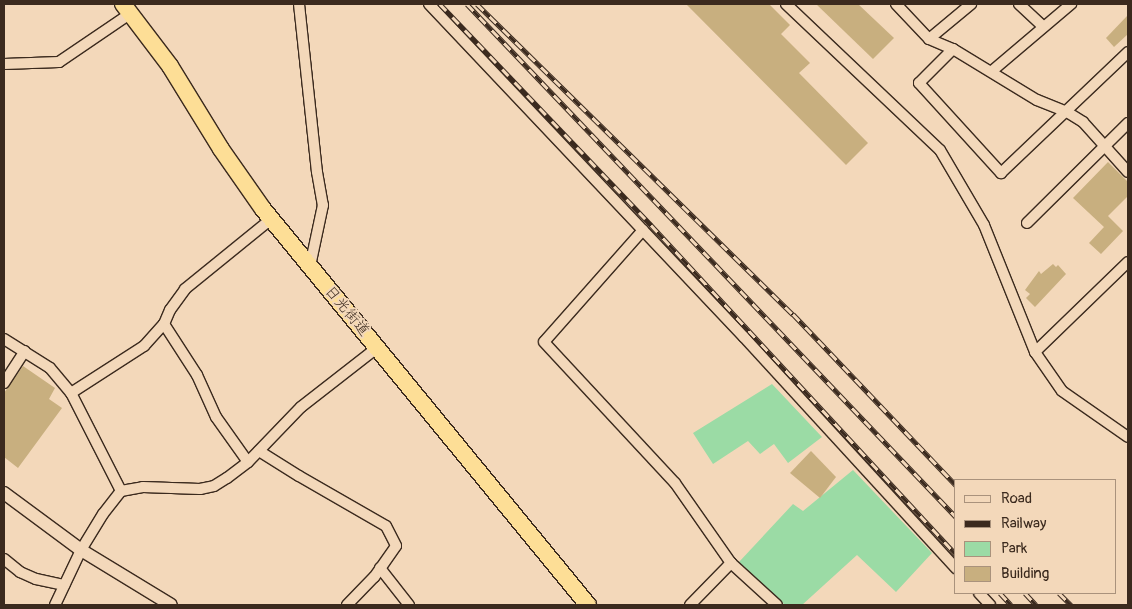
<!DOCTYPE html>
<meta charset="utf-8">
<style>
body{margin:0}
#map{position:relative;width:1132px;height:609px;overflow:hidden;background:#f3d8ba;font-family:Pangolin,"Klee One",sans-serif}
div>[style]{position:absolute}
.green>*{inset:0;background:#9bdba5}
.building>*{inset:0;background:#c8af7f}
.roads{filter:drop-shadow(1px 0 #3b2a1e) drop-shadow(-1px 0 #3b2a1e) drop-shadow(0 1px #3b2a1e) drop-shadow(0 -1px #3b2a1e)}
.minor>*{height:10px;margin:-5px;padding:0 5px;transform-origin:5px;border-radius:5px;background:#f3d8ba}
.tertiary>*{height:12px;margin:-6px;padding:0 6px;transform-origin:6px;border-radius:6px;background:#f3d8ba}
.trunk>*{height:16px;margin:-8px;padding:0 8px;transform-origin:8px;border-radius:8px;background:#fdde96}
.rail>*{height:5px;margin-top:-2.5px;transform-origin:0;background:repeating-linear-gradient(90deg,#f3d8ba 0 9px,#3b2a1e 0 18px);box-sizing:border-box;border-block:1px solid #3b2a1e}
span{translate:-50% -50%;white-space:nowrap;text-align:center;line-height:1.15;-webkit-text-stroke:4px #f3d8ba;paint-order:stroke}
.street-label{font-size:15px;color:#3b2a1e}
.frame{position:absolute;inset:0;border:5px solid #3b2a1e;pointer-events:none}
.legend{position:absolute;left:954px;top:479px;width:162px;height:115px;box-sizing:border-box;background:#f3d8ba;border:1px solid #a9927c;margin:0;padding:6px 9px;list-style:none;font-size:15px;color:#3b2a1e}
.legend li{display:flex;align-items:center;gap:10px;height:25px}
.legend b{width:25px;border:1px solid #a9927c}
</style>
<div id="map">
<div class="green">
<i style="clip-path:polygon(772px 384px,822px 437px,788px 463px,774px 444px,760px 454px,748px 441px,713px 464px,693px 433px)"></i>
<i style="clip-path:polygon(853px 470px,932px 553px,896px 592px,857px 555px,802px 605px,785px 605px,739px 562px,793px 504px,803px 511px)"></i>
</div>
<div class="building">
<i style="clip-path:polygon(686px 4px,769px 4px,790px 25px,781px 34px,810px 63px,799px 73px,868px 143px,846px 165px)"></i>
<i style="clip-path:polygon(816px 4px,858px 4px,894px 38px,873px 59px)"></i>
<i style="clip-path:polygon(1128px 15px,1128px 34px,1114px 47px,1106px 38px)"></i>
<i style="clip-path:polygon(1108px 162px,1128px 182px,1128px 196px,1108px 216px,1123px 231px,1101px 254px,1089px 243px,1104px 227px,1073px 198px)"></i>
<i style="clip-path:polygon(1053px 264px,1056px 267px,1058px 265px,1066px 274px,1035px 307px,1026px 298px,1030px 294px,1025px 290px,1039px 271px,1041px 274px)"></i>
<i style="clip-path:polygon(23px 366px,55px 388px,49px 399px,62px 408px,18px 468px,4px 457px,4px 393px)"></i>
<i style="clip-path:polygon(811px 451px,836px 477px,820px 498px,790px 473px)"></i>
</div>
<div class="roads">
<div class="minor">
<i style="left:299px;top:4px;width:169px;rotate:83.9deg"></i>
<i style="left:317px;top:172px;width:34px;rotate:80deg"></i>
<i style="left:323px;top:205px;width:62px;rotate:102deg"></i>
<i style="left:429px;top:4px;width:458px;rotate:46.6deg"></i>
<i style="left:744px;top:337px;width:314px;rotate:47.5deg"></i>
<i style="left:786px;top:4px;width:212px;rotate:43.5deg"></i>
<i style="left:940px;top:150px;width:87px;rotate:59.6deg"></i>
<i style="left:984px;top:225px;width:137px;rotate:68.1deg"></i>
<i style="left:1035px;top:352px;width:47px;rotate:55.3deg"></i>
<i style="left:1062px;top:391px;width:80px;rotate:34.9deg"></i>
<i style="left:896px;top:4px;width:48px;rotate:46.7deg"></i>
<i style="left:929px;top:39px;width:26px;rotate:23deg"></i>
<i style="left:953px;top:49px;width:98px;rotate:31.3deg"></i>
<i style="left:1037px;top:100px;width:32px;rotate:22deg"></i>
<i style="left:1067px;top:112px;width:19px;rotate:32deg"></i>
<i style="left:1083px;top:122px;width:67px;rotate:48deg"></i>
<i style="left:1019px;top:4px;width:33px;rotate:43deg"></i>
<i style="left:929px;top:39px;width:55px;rotate:-39.8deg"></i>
<i style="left:953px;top:49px;width:48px;rotate:135deg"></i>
<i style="left:919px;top:83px;width:122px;rotate:47.7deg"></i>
<i style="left:1001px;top:173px;width:175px;rotate:-43.6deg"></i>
<i style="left:4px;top:64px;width:55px;rotate:-2.1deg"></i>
<i style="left:59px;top:62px;width:87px;rotate:-34.2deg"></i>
<i style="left:992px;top:71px;width:104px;rotate:-40.3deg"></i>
<i style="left:1027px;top:223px;width:142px;rotate:-44.7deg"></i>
<i style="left:643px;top:230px;width:149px;rotate:131.5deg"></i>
<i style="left:544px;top:342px;width:192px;rotate:47.1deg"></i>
<i style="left:675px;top:483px;width:98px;rotate:55deg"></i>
<i style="left:731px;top:563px;width:62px;rotate:42.4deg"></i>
<i style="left:164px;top:324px;width:61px;rotate:57.1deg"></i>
<i style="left:197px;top:375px;width:46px;rotate:65.7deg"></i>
<i style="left:216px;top:417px;width:55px;rotate:54.6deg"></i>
<i style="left:4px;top:339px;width:54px;rotate:32.2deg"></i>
<i style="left:50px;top:368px;width:33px;rotate:50deg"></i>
<i style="left:1035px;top:352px;width:129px;rotate:-44.1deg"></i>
<i style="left:4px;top:383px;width:38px;rotate:-57deg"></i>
<i style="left:259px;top:451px;width:47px;rotate:32deg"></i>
<i style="left:299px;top:476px;width:100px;rotate:29.9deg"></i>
<i style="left:386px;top:526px;width:22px;rotate:63deg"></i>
<i style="left:396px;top:546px;width:38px;rotate:125deg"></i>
<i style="left:374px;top:577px;width:39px;rotate:134deg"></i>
<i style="left:121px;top:491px;width:110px;rotate:-117deg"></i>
<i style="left:71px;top:393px;width:87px;rotate:-32.8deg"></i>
<i style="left:144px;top:346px;width:30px;rotate:-48deg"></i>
<i style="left:164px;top:324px;width:15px;rotate:-67deg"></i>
<i style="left:170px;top:310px;width:26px;rotate:-54deg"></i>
<i style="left:185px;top:289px;width:111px;rotate:-39.1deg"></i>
<i style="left:4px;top:559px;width:21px;rotate:39deg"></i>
<i style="left:20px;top:572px;width:17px;rotate:24deg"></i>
<i style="left:36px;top:579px;width:29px;rotate:12deg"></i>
<i style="left:380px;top:568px;width:47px;rotate:51.9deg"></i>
<i style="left:979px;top:593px;width:16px;rotate:47deg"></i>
<i style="left:55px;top:605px;width:61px;rotate:-64.7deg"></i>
<i style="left:81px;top:550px;width:42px;rotate:-58.6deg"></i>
<i style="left:103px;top:514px;width:29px;rotate:-52deg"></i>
<i style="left:121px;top:491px;width:22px;rotate:-10deg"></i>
<i style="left:143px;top:487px;width:57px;rotate:2deg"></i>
<i style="left:200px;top:489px;width:14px;rotate:-12deg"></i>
<i style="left:214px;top:486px;width:15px;rotate:-32deg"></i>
<i style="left:227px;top:478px;width:26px;rotate:-37deg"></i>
<i style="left:248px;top:462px;width:76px;rotate:-46.1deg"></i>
<i style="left:301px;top:407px;width:98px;rotate:-37.9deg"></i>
<i style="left:690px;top:605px;width:59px;rotate:-45.7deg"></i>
</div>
<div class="tertiary">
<i style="left:4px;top:493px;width:96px;rotate:36.5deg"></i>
<i style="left:81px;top:550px;width:105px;rotate:31.4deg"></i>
</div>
<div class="trunk">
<i style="left:123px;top:4px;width:78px;rotate:52.8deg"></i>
<i style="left:170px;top:66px;width:97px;rotate:58.4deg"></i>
<i style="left:221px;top:149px;width:73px;rotate:55deg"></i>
<i style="left:263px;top:209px;width:512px;rotate:50.62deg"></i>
</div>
</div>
<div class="rail">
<i style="left:440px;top:4px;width:306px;rotate:46.3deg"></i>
<i style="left:651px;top:225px;width:449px;rotate:47.2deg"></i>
<i style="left:467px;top:4px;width:709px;rotate:46.37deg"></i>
<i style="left:477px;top:4px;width:443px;rotate:44.5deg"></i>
<i style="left:793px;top:314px;width:236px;rotate:46.4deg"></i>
<i style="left:1000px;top:593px;width:16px;rotate:47deg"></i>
<i style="left:1025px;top:593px;width:16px;rotate:47deg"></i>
<i style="left:1059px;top:593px;width:17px;rotate:45deg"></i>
</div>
<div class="street-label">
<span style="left:347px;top:311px;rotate:50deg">日光街道</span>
</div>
<div class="frame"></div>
<ul class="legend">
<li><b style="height:6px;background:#f3d8ba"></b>Road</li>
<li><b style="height:6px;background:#3b2a1e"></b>Railway</li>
<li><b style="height:14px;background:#9bdba5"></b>Park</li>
<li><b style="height:14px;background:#c8af7f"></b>Building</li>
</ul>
</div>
